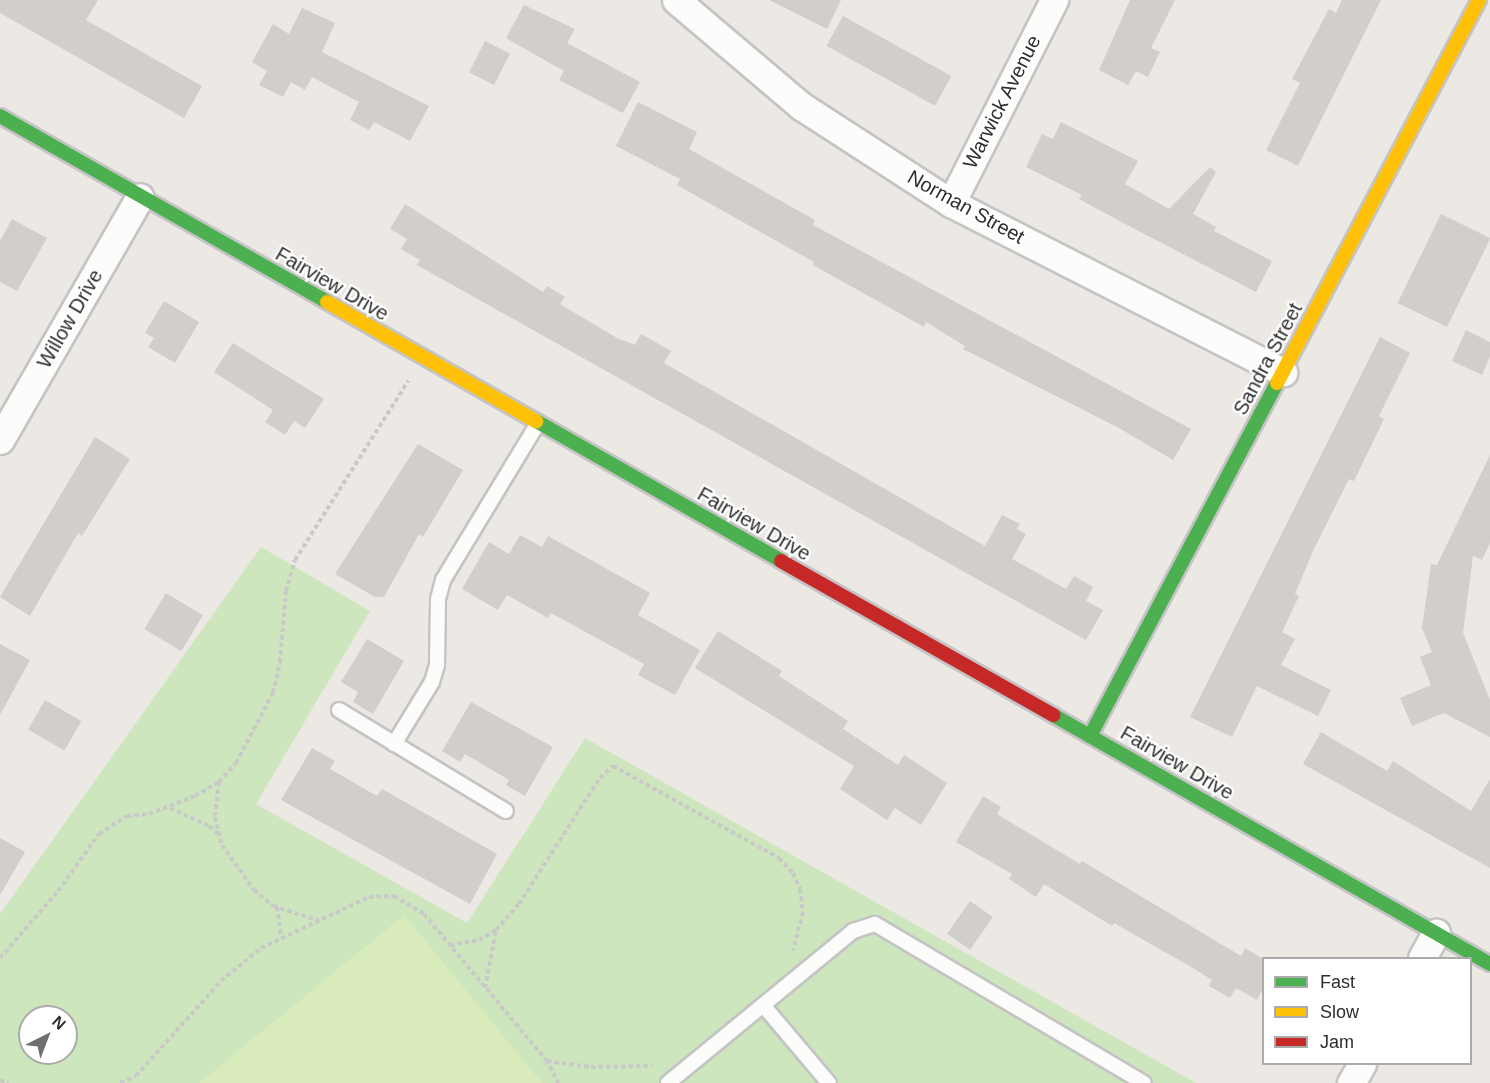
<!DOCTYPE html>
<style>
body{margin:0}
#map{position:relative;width:1490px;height:1083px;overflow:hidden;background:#ece8e4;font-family:Arial,sans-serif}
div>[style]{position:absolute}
.green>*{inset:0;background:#cee6be}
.pitch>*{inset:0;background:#d9eabb}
.building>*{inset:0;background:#d1cecb;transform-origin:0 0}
.path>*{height:4px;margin-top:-2px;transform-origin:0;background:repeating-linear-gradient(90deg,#c9c9c8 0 4.5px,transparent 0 7.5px)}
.roads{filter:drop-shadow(2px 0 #c5c4c5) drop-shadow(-2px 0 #c5c4c5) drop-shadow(0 2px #c5c4c5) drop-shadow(0 -2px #c5c4c5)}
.lane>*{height:14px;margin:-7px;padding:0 7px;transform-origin:7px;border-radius:7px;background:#fcfcfb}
.street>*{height:27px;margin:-13.5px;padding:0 13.5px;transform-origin:13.5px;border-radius:13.5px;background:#fcfcfb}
.fast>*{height:14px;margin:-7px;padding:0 7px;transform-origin:7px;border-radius:7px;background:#4caf50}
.slow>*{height:14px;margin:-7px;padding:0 7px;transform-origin:7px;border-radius:7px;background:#ffc107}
.jam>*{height:14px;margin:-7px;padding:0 7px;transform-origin:7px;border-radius:7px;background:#c62828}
span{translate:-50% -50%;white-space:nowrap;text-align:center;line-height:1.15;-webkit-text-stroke:4.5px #fff;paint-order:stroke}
.street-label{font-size:20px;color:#2e2e2e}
.legend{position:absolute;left:1262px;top:957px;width:210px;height:108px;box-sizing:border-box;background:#fff;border:2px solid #ababab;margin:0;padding:8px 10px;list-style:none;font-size:18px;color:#2e2e2e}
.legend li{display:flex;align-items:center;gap:12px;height:30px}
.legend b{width:30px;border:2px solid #ababab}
.north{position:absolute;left:18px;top:1005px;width:60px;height:60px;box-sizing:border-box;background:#fff;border:2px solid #ababab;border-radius:50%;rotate:42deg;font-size:16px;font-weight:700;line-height:24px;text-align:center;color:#2e2e2e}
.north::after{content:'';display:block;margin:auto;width:21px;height:27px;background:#706f6e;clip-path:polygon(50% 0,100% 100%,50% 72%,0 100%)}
</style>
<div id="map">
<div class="green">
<i style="clip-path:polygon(evenodd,261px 547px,370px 611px,256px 804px,467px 923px,585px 738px,1196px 1083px,0 1083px,0 914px,261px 547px,30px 1017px,66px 1017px,66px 1053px,30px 1053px,30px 1017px)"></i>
</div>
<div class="pitch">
<i style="clip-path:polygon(404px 915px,542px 1083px,199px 1083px)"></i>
</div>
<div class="building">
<i style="clip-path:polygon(0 0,98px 0,86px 20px,202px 86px,184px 118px,0 13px)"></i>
<i style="clip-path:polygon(769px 0,841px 0,827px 29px)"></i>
<i style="clip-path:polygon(1130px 0,1175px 0,1151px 48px,1160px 52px,1148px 77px,1136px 71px,1128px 85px,1099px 70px)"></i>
<i style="clip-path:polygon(1342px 0,1381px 0,1298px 166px,1266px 150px,1300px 83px,1292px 79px,1329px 9px,1336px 13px)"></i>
<i style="clip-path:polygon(524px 5px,575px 29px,567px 43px,640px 82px,623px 113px,559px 80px,564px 71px,506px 38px)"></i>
<i style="clip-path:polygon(302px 8px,335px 23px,322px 52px,429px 106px,410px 141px,374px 122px,369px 130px,350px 120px,359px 102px,312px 77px,305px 90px,291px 82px,283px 97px,259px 85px,267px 71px,252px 62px,273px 24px,289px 34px)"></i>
<i style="left:843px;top:16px;width:124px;height:34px;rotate:29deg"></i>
<i style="left:485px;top:41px;width:28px;height:35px;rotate:27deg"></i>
<i style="clip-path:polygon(638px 102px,697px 132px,689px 149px,815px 220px,813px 225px,1191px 429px,1173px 460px,1119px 428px,963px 349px,965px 346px,926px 322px,924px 327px,813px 265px,814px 262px,677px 185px,680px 179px,616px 146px)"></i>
<i style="clip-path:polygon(1061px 122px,1138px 161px,1125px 184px,1169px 209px,1210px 167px,1216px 172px,1193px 214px,1216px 227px,1214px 231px,1272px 261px,1256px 292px,1127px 225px,1079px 199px,1082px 195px,1026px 167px,1042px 134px,1053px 139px)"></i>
<i style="clip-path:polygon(405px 204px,543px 292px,547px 286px,565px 297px,560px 304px,617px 338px,635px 345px,641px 334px,671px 351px,664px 363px,985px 546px,1002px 515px,1020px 524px,1017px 529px,1026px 534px,1012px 559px,1066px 589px,1074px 576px,1093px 587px,1086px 601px,1103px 610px,1086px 640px,417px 265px,420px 260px,401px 249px,407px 239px,390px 229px)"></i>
<i style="left:1441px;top:214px;width:55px;height:99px;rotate:26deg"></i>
<i style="clip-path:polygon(12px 219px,47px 238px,17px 291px,0 282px,0 241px)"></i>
<i style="clip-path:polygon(164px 301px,199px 322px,175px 363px,148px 347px,154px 338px,145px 333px)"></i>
<i style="clip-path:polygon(1466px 330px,1490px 342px,1490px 356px,1482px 375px,1452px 361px)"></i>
<i style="clip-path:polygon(1380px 337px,1410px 353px,1379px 416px,1384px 419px,1354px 481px,1349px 479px,1313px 551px,1295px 594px,1299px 596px,1282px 632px,1295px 639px,1281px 665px,1331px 690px,1318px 716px,1257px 686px,1232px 737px,1190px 717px)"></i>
<i style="clip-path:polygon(233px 343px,324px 399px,305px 428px,294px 421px,285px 435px,265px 422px,273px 410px,214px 372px)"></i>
<i style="clip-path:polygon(95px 437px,130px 459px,82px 536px,78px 533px,30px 616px,0 597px)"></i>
<i style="clip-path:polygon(418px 444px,463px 470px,423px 537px,419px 534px,384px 597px,375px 597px,335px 574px)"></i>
<i style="clip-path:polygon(1490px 455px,1490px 543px,1482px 560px,1473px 556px,1463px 633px,1490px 700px,1490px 737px,1444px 713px,1412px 726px,1400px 698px,1431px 685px,1420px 657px,1432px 652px,1422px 628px,1431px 564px,1437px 565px)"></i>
<i style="clip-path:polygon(520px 535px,542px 547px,548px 536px,650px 593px,638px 615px,700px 650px,675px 695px,638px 675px,644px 664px,551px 613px,548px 618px,507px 595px,498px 610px,462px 589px,489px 542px,509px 554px)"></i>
<i style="left:166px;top:593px;width:43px;height:42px;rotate:31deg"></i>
<i style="clip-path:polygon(718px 631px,782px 671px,779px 676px,848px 721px,843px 729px,898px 765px,904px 755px,947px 783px,921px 825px,895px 808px,887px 820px,840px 789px,854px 766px,695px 668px)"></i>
<i style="clip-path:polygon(367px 639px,404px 661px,373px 714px,353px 702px,358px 692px,341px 682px)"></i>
<i style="clip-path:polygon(0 644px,30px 660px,0 715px)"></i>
<i style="left:45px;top:700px;width:42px;height:34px;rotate:30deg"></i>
<i style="clip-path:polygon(471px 702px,553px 747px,525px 796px,506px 785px,509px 780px,465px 754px,460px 762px,442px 751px)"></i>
<i style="clip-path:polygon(1321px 732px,1387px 771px,1393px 761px,1471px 811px,1490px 779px,1490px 868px,1303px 764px)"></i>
<i style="clip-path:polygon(312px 748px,335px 761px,330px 769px,377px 796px,382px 789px,497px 854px,470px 904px,281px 800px)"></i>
<i style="clip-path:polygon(983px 796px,1001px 807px,997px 814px,1080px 864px,1082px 861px,1241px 956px,1245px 948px,1263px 959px,1263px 988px,1257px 1000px,1236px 988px,1230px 998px,1209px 986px,1212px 980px,1193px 968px,1114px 923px,1112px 926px,1044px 884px,1036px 897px,1009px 879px,1012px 874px,956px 842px)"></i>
<i style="clip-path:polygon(0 838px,25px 852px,0 895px)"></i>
<i style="left:970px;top:901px;width:28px;height:40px;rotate:35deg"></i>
</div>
<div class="path">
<i style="left:219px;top:782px;width:35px;rotate:97deg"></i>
<i style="left:215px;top:817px;width:29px;rotate:76deg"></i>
<i style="left:222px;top:845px;width:55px;rotate:54.6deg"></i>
<i style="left:254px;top:890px;width:25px;rotate:40deg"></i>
<i style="left:273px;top:906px;width:47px;rotate:17.3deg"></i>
<i style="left:170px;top:808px;width:43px;rotate:24.8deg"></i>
<i style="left:209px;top:826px;width:13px;rotate:39deg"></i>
<i style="left:277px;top:907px;width:29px;rotate:82deg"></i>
<i style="left:450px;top:945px;width:29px;rotate:-10deg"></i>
<i style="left:479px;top:940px;width:20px;rotate:-30deg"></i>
<i style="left:496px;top:930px;width:35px;rotate:-49deg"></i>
<i style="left:519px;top:904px;width:150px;rotate:-57.3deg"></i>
<i style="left:600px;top:778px;width:18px;rotate:-43deg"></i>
<i style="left:613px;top:766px;width:190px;rotate:29deg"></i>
<i style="left:779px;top:858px;width:21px;rotate:47deg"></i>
<i style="left:793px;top:873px;width:17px;rotate:66deg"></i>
<i style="left:800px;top:889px;width:23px;rotate:83deg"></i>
<i style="left:803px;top:912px;width:40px;rotate:104.4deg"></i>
<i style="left:0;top:958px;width:89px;rotate:-49.1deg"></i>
<i style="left:58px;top:891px;width:70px;rotate:-54.3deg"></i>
<i style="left:99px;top:834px;width:33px;rotate:-33deg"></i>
<i style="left:127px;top:816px;width:22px;rotate:-5deg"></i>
<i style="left:149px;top:814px;width:49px;rotate:-21.4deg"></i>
<i style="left:195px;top:796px;width:28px;rotate:-30deg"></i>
<i style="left:219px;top:782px;width:25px;rotate:-48deg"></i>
<i style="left:236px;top:763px;width:79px;rotate:-62.1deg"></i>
<i style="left:273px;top:693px;width:32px;rotate:-77deg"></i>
<i style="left:280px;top:662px;width:71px;rotate:-85.2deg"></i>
<i style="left:286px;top:591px;width:32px;rotate:-74deg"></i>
<i style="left:295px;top:560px;width:212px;rotate:-57.7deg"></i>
<i style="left:485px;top:988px;width:58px;rotate:-79.1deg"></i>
<i style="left:547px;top:1061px;width:44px;rotate:7.8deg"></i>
<i style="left:591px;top:1067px;width:61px;rotate:-0.9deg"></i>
<i style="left:0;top:1080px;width:9px;rotate:18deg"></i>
<i style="left:120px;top:1083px;width:17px;rotate:-24deg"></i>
<i style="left:136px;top:1076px;width:127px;rotate:-48.2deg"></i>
<i style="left:221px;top:981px;width:52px;rotate:-39.5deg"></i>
<i style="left:261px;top:948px;width:119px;rotate:-25.3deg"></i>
<i style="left:369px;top:897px;width:25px;rotate:-2deg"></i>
<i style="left:394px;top:896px;width:35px;rotate:31deg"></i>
<i style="left:424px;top:914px;width:190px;rotate:50.1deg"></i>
<i style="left:546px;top:1060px;width:26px;rotate:61deg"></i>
</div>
<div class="roads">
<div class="lane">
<i style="left:339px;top:710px;width:195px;rotate:31.2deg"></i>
<i style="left:394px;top:744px;width:73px;rotate:-58.5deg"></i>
<i style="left:432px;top:682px;width:18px;rotate:-74deg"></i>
<i style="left:437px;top:665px;width:66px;rotate:-89.1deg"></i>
<i style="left:438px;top:599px;width:20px;rotate:-75deg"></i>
<i style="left:443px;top:580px;width:184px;rotate:-58.8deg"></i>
<i style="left:763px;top:1005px;width:102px;rotate:49.8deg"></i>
<i style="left:668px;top:1083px;width:239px;rotate:-39.4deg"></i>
<i style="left:853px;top:931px;width:23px;rotate:-18deg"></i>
<i style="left:875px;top:924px;width:312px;rotate:30.6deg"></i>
</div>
<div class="street">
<i style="left:676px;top:0;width:164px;rotate:40.3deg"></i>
<i style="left:801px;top:106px;width:179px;rotate:32.9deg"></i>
<i style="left:951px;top:203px;width:373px;rotate:27deg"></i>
<i style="left:951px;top:203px;width:228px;rotate:-63.1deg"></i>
<i style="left:0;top:440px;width:280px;rotate:-60.1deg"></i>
<i style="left:1422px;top:958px;width:29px;rotate:-61deg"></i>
<i style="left:1351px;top:1083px;width:22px;rotate:-60deg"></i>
</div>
<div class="fast">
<i style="left:0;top:116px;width:376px;rotate:29.6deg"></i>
<i style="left:536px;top:421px;width:282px;rotate:29.7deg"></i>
<i style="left:1053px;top:715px;width:503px;rotate:29.67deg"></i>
<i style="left:1090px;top:736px;width:399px;rotate:-62.1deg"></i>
</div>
<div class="slow">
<i style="left:327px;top:302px;width:241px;rotate:29.7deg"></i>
<i style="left:1277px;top:383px;width:433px;rotate:-62.2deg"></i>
</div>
<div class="jam">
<i style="left:781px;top:561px;width:313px;rotate:29.5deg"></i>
</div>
</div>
<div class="street-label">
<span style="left:1002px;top:102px;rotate:-63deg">Warwick Avenue</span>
<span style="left:966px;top:207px;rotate:29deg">Norman Street</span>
<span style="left:332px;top:284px;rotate:30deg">Fairview Drive</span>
<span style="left:70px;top:319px;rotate:-60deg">Willow Drive</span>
<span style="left:1268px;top:359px;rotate:-62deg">Sandra Street</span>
<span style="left:754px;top:524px;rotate:30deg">Fairview Drive</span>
<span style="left:1177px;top:763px;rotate:30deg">Fairview Drive</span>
</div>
<ul class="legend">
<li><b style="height:8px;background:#4caf50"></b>Fast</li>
<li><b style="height:8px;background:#ffc107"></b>Slow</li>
<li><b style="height:8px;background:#c62828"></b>Jam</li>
</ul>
<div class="north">N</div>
</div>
